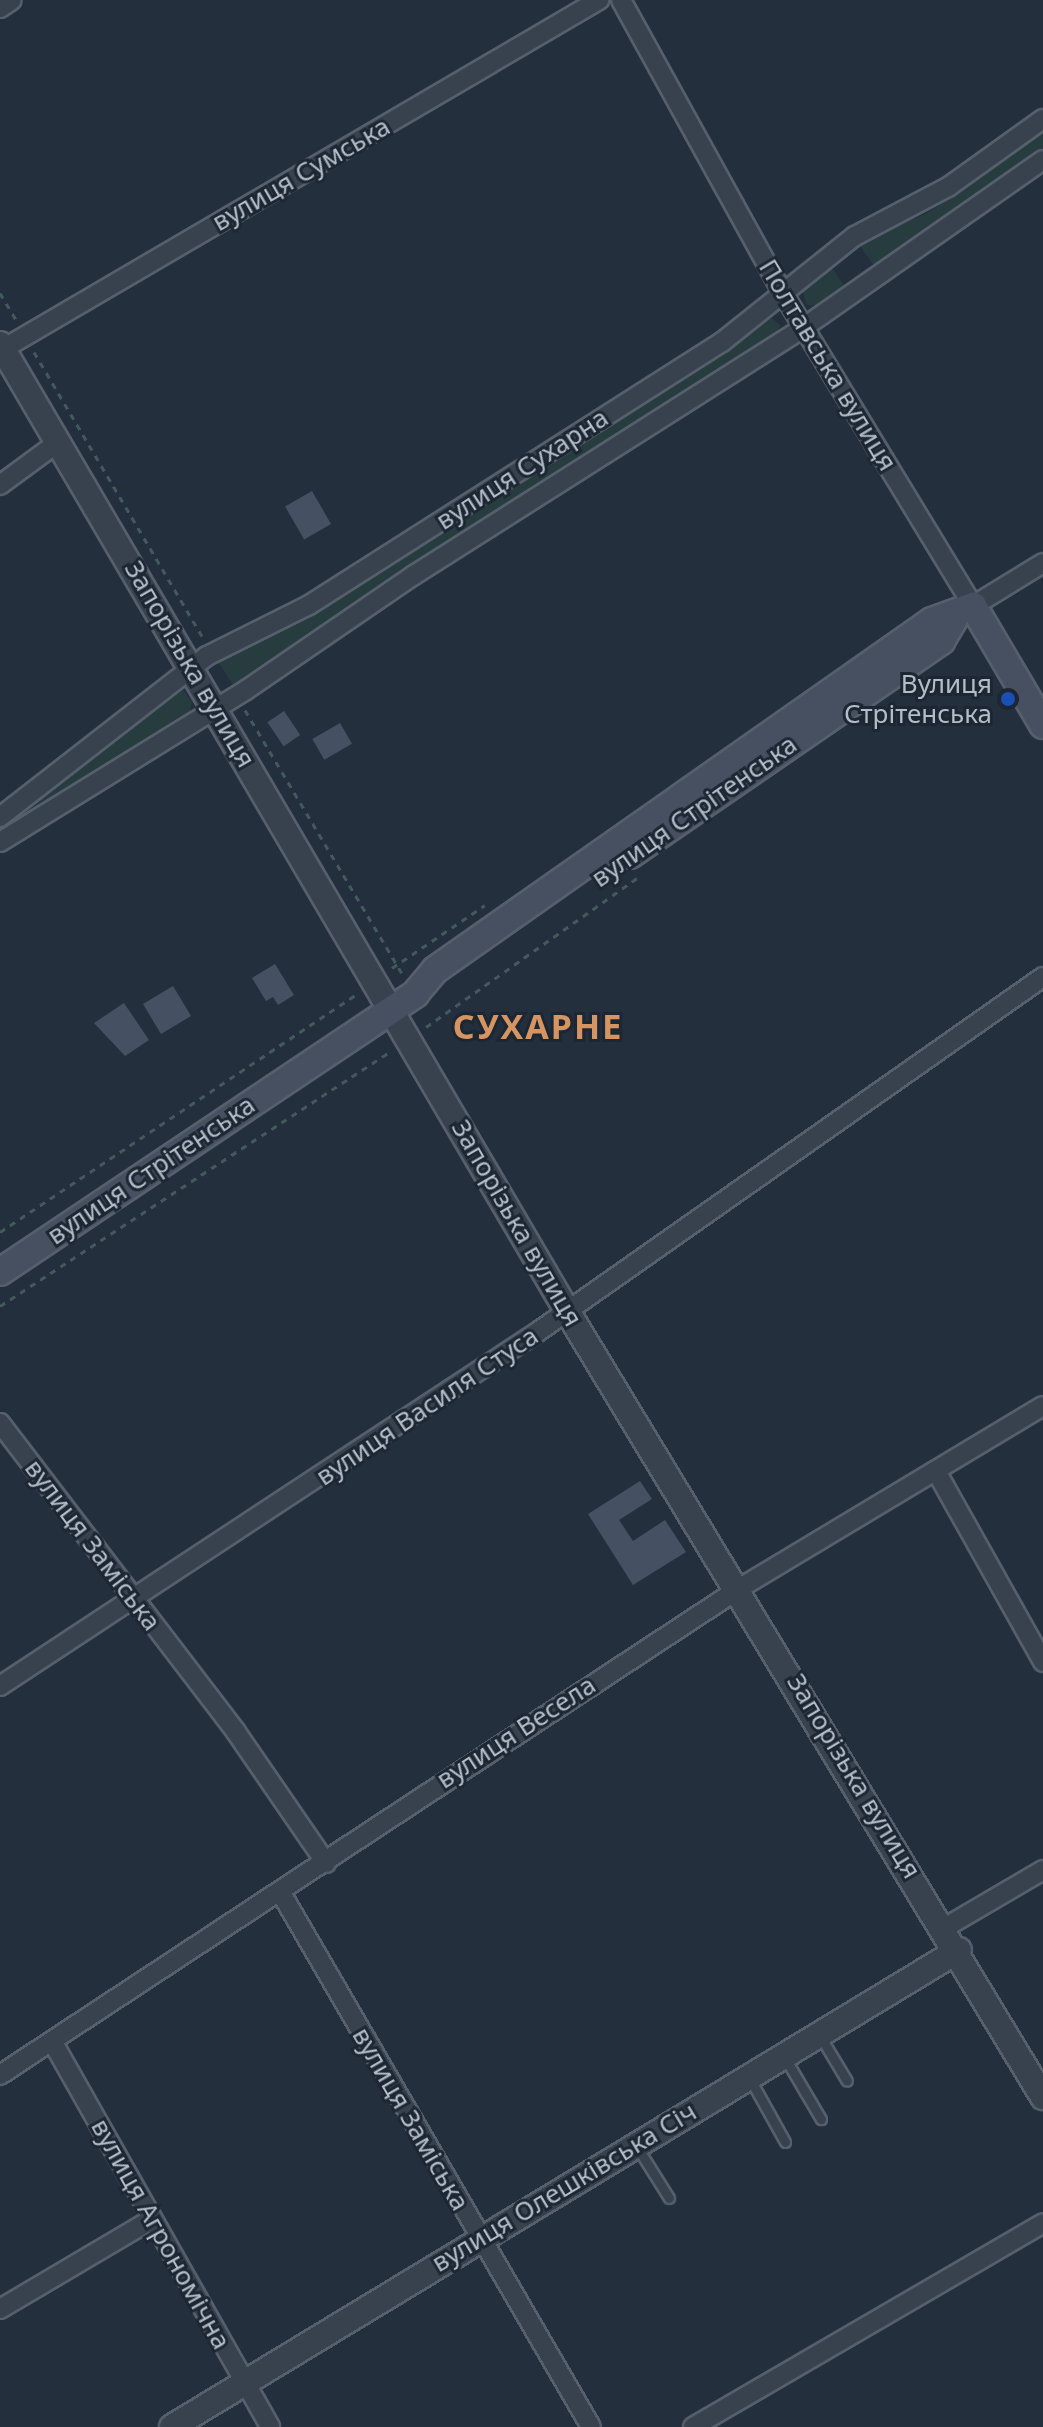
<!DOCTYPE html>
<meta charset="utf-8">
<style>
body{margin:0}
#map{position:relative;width:1043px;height:2427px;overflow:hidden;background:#242f3e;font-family:"Noto Sans",sans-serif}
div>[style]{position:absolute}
.green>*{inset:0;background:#263c3f}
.building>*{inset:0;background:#455162;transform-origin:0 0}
.path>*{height:3px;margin-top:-1.5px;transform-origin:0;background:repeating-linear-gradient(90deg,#44595c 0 6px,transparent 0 12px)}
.roads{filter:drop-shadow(2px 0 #565f6c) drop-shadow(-2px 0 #565f6c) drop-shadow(0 2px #565f6c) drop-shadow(0 -2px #565f6c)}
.service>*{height:9px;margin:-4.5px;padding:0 4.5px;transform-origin:4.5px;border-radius:4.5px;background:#38414e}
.minor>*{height:18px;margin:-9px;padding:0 9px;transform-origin:9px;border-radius:9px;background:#38414e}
.tertiary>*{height:24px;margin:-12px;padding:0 12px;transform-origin:12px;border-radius:12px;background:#38414e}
.secondary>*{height:26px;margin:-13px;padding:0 13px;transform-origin:13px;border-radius:13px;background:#465061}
.dots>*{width:22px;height:22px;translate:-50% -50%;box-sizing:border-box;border:4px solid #1d2633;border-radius:50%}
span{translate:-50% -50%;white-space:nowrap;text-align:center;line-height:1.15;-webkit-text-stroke:6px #1d2633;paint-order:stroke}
.street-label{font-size:26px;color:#b4bcc9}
.poi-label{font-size:26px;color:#b4bcc9}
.right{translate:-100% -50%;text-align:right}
.district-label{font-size:34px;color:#d59563;font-weight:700;letter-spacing:2px}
</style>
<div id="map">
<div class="green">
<i style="clip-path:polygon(1043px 130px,1043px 148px,877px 270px,858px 243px,929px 212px)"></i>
<i style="clip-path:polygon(829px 263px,847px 290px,824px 305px,807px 305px,801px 287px)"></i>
<i style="clip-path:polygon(772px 318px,781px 326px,776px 332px,330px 620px,235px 688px,219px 663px)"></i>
<i style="clip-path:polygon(183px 690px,192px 702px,189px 715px,9px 828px,5px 822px)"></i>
</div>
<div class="building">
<i style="left:312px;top:491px;width:38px;height:31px;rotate:60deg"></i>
<i style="left:284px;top:711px;width:29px;height:20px;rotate:56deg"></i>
<i style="left:340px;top:723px;width:24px;height:32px;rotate:60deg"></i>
<i style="clip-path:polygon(275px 964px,294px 995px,278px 1005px,273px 997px,266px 1001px,252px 978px)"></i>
<i style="left:173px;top:986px;width:35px;height:35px;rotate:59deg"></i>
<i style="clip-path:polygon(124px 1003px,149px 1040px,125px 1056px,94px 1023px)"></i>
<i style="clip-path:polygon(640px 1481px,652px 1499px,619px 1520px,633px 1541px,665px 1520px,686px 1552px,633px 1585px,588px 1514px)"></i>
</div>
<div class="path">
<i style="left:0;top:293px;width:33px;rotate:59deg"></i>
<i style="left:34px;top:352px;width:332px;rotate:59.4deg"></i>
<i style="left:245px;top:710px;width:309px;rotate:59.2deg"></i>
<i style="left:392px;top:968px;width:112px;rotate:-34.1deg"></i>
<i style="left:426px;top:1027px;width:261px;rotate:-35.2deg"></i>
<i style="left:0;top:1232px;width:429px;rotate:-33.7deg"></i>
<i style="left:0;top:1306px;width:465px;rotate:-33.1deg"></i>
</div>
<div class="roads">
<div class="service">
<i style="left:820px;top:2036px;width:52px;rotate:59deg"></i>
<i style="left:785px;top:2058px;width:71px;rotate:59.5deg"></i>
<i style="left:750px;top:2079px;width:72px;rotate:60.9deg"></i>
<i style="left:637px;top:2147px;width:60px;rotate:57.9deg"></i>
</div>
<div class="minor">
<i style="left:621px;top:0;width:331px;rotate:61.1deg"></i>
<i style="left:781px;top:290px;width:370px;rotate:58.7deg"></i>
<i style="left:973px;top:606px;width:82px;rotate:-31.6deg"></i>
<i style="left:0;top:8px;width:14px;rotate:-34deg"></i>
<i style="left:3px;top:349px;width:691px;rotate:-30.35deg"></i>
<i style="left:0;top:485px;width:74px;rotate:-36.3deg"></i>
<i style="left:0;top:817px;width:262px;rotate:-37.9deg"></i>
<i style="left:207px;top:656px;width:114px;rotate:-26.6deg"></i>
<i style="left:309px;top:605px;width:490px;rotate:-32.5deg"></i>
<i style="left:722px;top:342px;width:170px;rotate:-38.6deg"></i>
<i style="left:855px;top:236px;width:105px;rotate:-27.8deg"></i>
<i style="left:948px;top:187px;width:117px;rotate:-35.6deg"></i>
<i style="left:0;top:842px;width:289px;rotate:-31.7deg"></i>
<i style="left:246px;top:690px;width:204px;rotate:-34.4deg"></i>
<i style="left:414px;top:575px;width:461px;rotate:-32.4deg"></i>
<i style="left:803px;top:328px;width:293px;rotate:-35deg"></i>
<i style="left:0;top:1423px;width:389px;rotate:52.6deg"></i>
<i style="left:236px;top:1732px;width:159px;rotate:55.5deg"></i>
<i style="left:936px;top:1471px;width:219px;rotate:60.7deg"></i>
<i style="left:0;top:1686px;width:645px;rotate:-33.37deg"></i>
<i style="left:539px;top:1331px;width:616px;rotate:-35.08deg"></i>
<i style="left:281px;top:1893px;width:617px;rotate:59.86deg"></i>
<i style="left:946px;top:1927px;width:113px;rotate:-30.4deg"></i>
<i style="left:52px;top:2041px;width:443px;rotate:60.5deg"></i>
<i style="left:0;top:2075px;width:886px;rotate:-33.35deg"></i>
<i style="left:740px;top:1588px;width:353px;rotate:-31deg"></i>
<i style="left:0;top:2309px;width:177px;rotate:-30.6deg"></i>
<i style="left:693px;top:2427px;width:405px;rotate:-30.2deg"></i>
</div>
<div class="tertiary">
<i style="left:0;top:344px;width:1121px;rotate:59.61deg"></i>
<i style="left:567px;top:1311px;width:919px;rotate:58.8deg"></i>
<i style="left:172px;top:2427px;width:920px;rotate:-31.22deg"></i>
</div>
<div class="secondary">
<i style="left:630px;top:855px;width:378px;rotate:-34.5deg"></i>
<i style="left:941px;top:641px;width:27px;rotate:-59deg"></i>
<i style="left:0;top:1272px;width:500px;rotate:-33.8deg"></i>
<i style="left:415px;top:994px;width:31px;rotate:-50deg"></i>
<i style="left:435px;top:970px;width:607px;rotate:-35.08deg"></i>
<i style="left:932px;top:621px;width:44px;rotate:-20.1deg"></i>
<i style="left:973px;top:606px;width:138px;rotate:59.5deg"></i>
</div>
</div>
<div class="dots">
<i style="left:1008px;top:699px;background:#1a4fb4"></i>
</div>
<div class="street-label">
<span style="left:301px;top:174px;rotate:-30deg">вулиця Сумська</span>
<span style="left:828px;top:365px;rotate:59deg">Полтавська вулиця</span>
<span style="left:522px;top:469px;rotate:-33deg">вулиця Сухарна</span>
<span style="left:190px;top:664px;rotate:60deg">Запорізька вулиця</span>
<span style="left:694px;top:811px;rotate:-35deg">вулиця Стрітенська</span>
<span style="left:151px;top:1170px;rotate:-34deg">вулиця Стрітенська</span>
<span style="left:517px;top:1223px;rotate:60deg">Запорізька вулиця</span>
<span style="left:427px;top:1406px;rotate:-34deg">вулиця Василя Стуса</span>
<span style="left:93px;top:1545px;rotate:53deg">вулиця Заміська</span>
<span style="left:516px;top:1732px;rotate:-33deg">вулиця Весела</span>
<span style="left:854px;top:1776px;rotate:59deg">Запорізька вулиця</span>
<span style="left:411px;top:2119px;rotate:60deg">вулиця Заміська</span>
<span style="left:564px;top:2187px;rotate:-31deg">вулиця Олешківська Січ</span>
<span style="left:161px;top:2234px;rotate:61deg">вулиця Агрономічна</span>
</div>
<div class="poi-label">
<span class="right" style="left:992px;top:699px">Вулиця<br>Стрітенська</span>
</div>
<div class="district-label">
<span style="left:538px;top:1027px">СУХАРНЕ</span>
</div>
</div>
